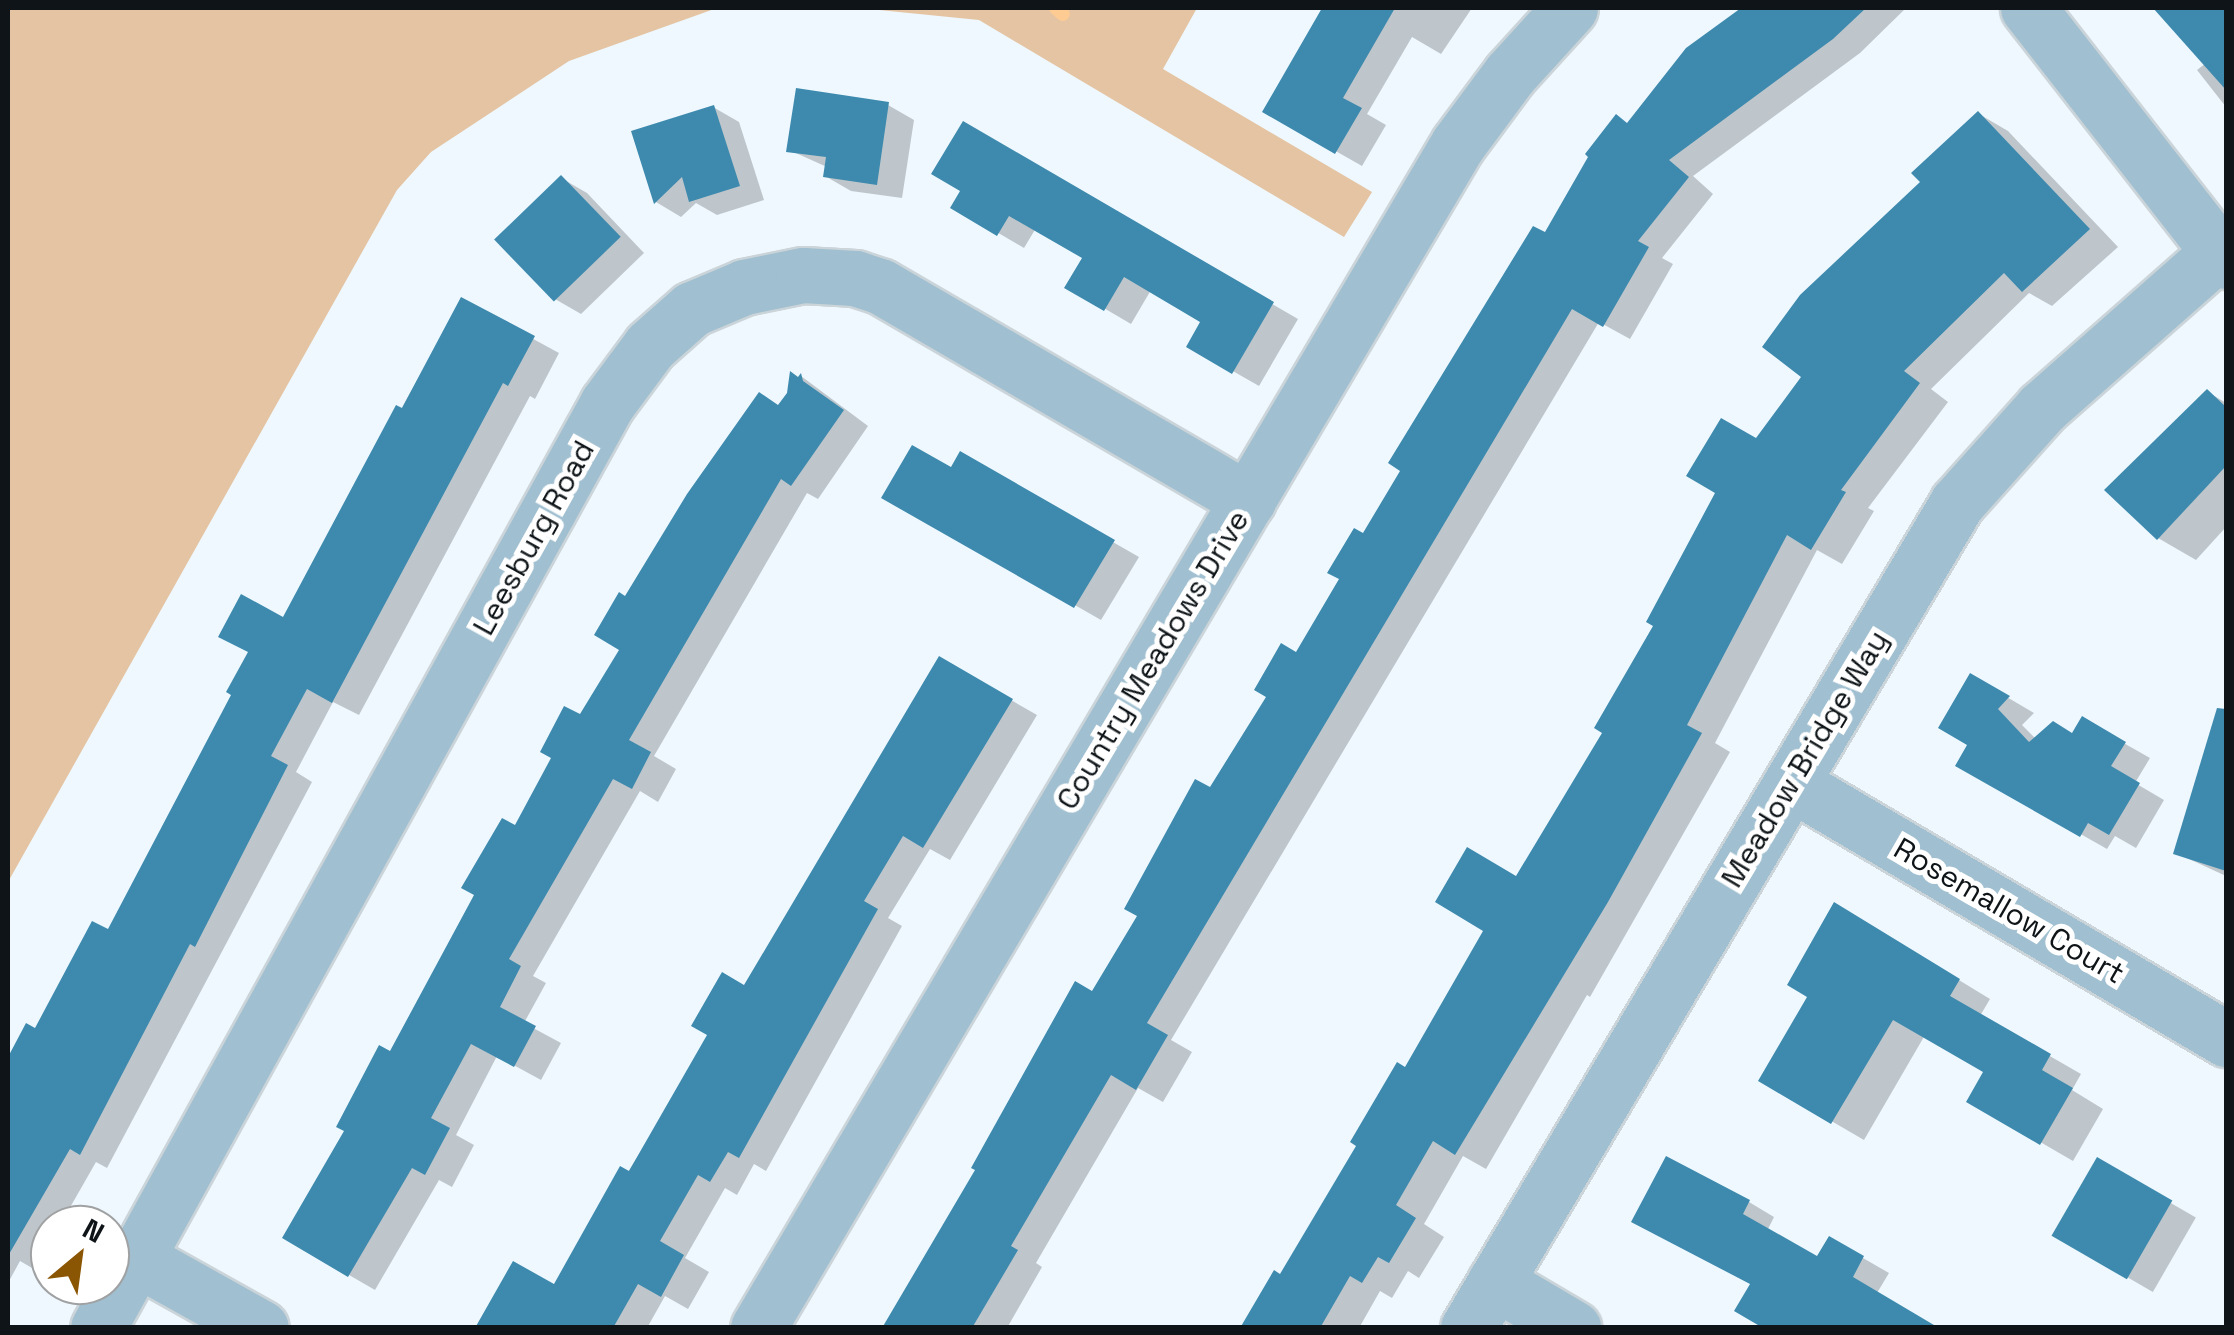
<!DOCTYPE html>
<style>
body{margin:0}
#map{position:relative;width:2234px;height:1335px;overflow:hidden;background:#eef8fe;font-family:"Space Grotesk",sans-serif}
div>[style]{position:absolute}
.green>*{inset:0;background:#e4c4a3}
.shadow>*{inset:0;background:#0003;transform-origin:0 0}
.stream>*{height:14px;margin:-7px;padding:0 7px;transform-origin:7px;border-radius:7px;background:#fecb93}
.building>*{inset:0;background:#3e8aae;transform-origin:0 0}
.roads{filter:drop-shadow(2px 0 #cad4d9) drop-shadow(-2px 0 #cad4d9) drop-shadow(0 2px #cad4d9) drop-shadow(0 -2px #cad4d9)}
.minor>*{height:55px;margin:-27.5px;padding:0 27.5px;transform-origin:27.5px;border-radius:27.5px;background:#a0bfd0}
span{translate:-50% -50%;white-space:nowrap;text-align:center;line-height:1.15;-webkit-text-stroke:10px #fff;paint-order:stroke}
.street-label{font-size:30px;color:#0e1417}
.frame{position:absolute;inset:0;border:10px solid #0e1417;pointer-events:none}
.north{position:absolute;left:30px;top:1205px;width:100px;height:100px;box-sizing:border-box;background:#fff;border:2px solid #9fa1a2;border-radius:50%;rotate:29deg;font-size:28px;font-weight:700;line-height:40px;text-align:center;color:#0e1417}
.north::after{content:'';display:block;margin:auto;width:35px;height:45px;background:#8b5604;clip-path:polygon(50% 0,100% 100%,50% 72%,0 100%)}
</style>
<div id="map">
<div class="green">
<i style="clip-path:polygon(8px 8px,717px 8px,569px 61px,431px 152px,397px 190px,8px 882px)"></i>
<i style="clip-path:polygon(859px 8px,1197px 8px,1163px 69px,1372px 192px,1344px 237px,979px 20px)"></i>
</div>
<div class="shadow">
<i style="clip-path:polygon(1338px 8px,1472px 8px,1441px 54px,1412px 37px,1367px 114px,1386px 125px,1362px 166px,1265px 111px)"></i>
<i style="clip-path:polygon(1756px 8px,1906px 8px,1860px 53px,1693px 176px,1713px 194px,1662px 258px,1673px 264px,1630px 339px,1599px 322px,1171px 1040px,1192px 1052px,1163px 1102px,1138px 1088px,1036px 1263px,1042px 1267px,1007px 1328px,883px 1328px,1093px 994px,1546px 236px,1629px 124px)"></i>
<i style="clip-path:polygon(2157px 8px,2226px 8px,2226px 107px,2197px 70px,2206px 63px)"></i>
<i style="clip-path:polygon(888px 105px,914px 120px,902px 198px,851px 191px,825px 176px,827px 167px,789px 150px)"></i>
<i style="clip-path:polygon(713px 107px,739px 122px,764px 200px,717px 215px,696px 203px,681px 217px,656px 202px,634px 133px)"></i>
<i style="clip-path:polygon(1979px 114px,2008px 131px,2118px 247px,2052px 306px,2029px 293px,1931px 389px,1948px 402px,1868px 508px,1874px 511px,1842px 564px,1817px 550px,1715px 743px,1730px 752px,1590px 997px,1587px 995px,1486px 1169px,1463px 1156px,1424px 1224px,1444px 1237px,1419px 1278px,1408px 1271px,1392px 1298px,1380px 1291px,1359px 1328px,1245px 1328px,1281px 1277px,1606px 732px,1656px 625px,1755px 441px,1805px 376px,1923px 182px)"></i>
<i style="clip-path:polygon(964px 124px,1298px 319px,1259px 386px,1189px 346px,1204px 321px,1151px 290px,1131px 324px,1068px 287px,1085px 257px,1036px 228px,1024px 248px,954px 207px,964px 190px)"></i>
<i style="clip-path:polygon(561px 178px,587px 193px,644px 253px,581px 314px,555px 299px)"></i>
<i style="clip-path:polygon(462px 300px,559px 353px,535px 399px,530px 396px,359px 715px,333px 702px,296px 772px,312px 782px,107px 1168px,96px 1162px,60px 1225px,50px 1225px,50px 1264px,44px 1275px,20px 1261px,8px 1283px,8px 1062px,27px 1026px,37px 1031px,109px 932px)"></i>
<i style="clip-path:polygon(801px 376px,868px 426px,818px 499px,807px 493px,654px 756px,676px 769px,658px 802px,640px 791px,533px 976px,546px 983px,524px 1023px,561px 1043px,541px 1080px,497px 1056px,456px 1135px,474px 1145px,452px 1187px,439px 1180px,375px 1290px,285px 1238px,622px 649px,626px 600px)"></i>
<i style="clip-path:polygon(2208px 392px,2226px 403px,2226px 527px,2196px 560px,2158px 538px)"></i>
<i style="clip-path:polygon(961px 455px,1139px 557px,1101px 620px,885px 497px,952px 471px)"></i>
<i style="clip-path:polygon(940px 659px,1037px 715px,950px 860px,930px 849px,888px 918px,902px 926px,766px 1171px,754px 1164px,737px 1195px,725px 1188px,685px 1258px,709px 1272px,688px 1309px,665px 1296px,647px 1328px,478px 1328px,554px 1288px,745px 988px)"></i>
<i style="clip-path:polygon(1971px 676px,2034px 713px,2022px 725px,2036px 739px,2073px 736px,2083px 720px,2150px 758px,2135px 783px,2164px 800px,2136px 848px,2115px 836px,2107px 849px,1959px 765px,1971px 744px)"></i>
<i style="clip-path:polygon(2205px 754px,2226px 761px,2226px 876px,2176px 853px)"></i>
<i style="clip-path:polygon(1867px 924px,1990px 999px,1980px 1016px,2081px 1074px,2072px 1090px,2103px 1109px,2073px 1161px,1969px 1101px,1986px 1071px,1925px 1035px,1864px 1140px,1761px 1080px)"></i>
<i style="left:2098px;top:1161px;width:113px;height:86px;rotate:30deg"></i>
<i style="clip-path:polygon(1749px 1202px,1774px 1217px,1767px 1231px,1818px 1260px,1830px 1239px,1889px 1273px,1877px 1293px,1753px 1284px,1660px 1236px)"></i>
</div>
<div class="stream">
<i style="left:1056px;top:8px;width:9px;rotate:41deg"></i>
</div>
<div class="building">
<i style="clip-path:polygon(1322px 8px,1395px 8px,1343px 98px,1362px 108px,1335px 154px,1262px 112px)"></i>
<i style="clip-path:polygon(1741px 8px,1866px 8px,1833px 39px,1669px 160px,1689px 177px,1638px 241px,1649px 247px,1603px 327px,1572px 309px,1147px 1023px,1168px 1035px,1136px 1090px,1111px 1075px,1011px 1246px,1018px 1250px,972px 1328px,882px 1328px,975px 1170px,971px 1168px,1075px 981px,1092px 991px,1137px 916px,1124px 909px,1195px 779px,1210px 787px,1266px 697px,1254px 690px,1281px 643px,1296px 652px,1339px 579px,1327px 573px,1354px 528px,1363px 533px,1400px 471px,1388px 463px,1533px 226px,1545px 232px,1588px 157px,1585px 154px,1616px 114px,1627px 123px,1686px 48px)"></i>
<i style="clip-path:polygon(2153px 8px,2226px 8px,2226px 90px)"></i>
<i style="clip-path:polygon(796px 88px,889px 102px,877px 185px,823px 177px,826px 157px,786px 152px)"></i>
<i style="clip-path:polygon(714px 105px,740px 186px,689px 202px,682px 177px,654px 204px,631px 131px)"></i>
<i style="clip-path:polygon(1978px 111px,2090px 229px,2022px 292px,2004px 273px,1904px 371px,1920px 383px,1841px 490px,1846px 492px,1811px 550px,1787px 535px,1687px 725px,1702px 733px,1608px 902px,1455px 1155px,1433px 1141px,1396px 1205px,1416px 1218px,1389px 1263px,1378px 1257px,1362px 1283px,1350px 1276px,1320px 1328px,1240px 1328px,1274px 1270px,1280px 1274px,1356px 1146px,1350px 1142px,1397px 1062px,1405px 1067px,1483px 931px,1435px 902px,1467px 847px,1516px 876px,1602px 733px,1594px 728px,1653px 626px,1646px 622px,1715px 493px,1686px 476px,1721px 418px,1756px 438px,1801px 377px,1762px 347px,1800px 295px,1920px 182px,1911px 173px)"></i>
<i style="clip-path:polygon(963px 121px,1274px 302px,1232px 374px,1186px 347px,1200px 322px,1124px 277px,1104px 311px,1064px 288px,1082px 258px,1009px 216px,997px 236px,950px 208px,960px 191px,931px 174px)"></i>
<i style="left:561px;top:175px;width:86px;height:93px;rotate:46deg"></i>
<i style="clip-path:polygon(461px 297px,535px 336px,508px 386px,503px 383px,332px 703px,307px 689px,271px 756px,288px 765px,195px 947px,190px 944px,80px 1155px,70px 1149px,8px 1256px,8px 1057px,26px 1023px,35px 1028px,92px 921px,108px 929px,231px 695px,226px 692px,248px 652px,218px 637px,241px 594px,283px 617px,396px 405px,402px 408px)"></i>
<i style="clip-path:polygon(790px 371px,798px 377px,801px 373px,803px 381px,844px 410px,791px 486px,781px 479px,629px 740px,651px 752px,632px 789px,613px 779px,509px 959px,521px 966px,500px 1007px,536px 1026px,514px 1067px,471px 1044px,431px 1118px,450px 1128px,425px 1175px,412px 1168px,348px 1277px,282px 1238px,344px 1131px,336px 1127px,379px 1045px,390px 1051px,474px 895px,461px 888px,502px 818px,515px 825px,551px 758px,540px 752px,564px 706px,580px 714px,619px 650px,594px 635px,619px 592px,625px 596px,687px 494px,759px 392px,778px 405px,787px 393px)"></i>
<i style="clip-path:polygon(2207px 389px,2226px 407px,2226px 466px,2157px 540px,2104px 490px)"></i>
<i style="clip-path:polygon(912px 445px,951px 467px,960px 451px,1115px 540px,1074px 608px,881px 498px)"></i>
<i style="clip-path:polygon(939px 656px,1013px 699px,923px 848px,903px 836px,864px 901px,878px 909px,739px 1158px,728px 1152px,710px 1182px,698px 1175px,660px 1241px,684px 1255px,661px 1297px,638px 1284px,613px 1328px,475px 1328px,513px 1261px,554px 1284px,620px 1166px,629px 1171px,707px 1035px,691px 1026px,722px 972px,744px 985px)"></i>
<i style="clip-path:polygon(1970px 673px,2010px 696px,1998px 709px,2029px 742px,2053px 721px,2072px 733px,2082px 716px,2126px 742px,2111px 766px,2140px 783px,2109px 835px,2088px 823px,2080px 837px,1955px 766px,1967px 745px,1938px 728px)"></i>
<i style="clip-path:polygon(2217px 708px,2226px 709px,2226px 871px,2173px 854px)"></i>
<i style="clip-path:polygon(1834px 902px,1960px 979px,1950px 996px,2051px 1054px,2042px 1070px,2073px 1088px,2040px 1145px,1966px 1102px,1983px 1072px,1893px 1020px,1831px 1124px,1758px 1081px,1807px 997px,1787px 985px)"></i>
<i style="clip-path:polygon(1666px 1156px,1750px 1200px,1743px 1214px,1817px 1256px,1829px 1236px,1864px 1256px,1853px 1277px,1939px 1328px,1763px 1328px,1734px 1311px,1750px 1284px,1631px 1222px)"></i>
<i style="left:2097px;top:1157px;width:87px;height:91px;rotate:30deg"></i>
</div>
<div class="roads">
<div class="minor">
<i style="left:2028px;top:8px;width:321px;rotate:52deg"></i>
<i style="left:1791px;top:783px;width:505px;rotate:30.48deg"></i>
<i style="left:136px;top:1258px;width:143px;rotate:29.2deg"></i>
<i style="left:1495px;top:1282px;width:91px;rotate:30.5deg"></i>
<i style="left:98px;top:1328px;width:1055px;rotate:-61.15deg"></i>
<i style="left:607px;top:404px;width:72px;rotate:-53.4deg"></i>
<i style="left:650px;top:346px;width:56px;rotate:-41.4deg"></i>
<i style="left:692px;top:309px;width:56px;rotate:-22.9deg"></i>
<i style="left:744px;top:287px;width:60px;rotate:-11.5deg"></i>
<i style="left:803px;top:275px;width:52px;rotate:3.3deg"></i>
<i style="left:855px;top:278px;width:26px;rotate:18deg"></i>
<i style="left:880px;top:286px;width:426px;rotate:30.2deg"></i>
<i style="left:758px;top:1328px;width:1375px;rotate:-59.41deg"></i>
<i style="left:1458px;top:144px;width:87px;rotate:-53.4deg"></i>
<i style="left:1510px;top:74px;width:89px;rotate:-47.7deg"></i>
<i style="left:1468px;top:1328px;width:959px;rotate:-59.34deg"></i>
<i style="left:1957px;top:503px;width:127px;rotate:-48.2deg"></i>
<i style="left:2042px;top:408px;width:235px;rotate:-41.4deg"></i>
</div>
</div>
<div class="street-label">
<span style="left:534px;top:538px;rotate:-61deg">Leesburg Road</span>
<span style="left:1153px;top:660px;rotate:-59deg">Country Meadows Drive</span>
<span style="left:1805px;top:759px;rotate:-59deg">Meadow Bridge Way</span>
<span style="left:2009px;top:911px;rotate:30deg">Rosemallow Court</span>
</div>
<div class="frame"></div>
<div class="north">N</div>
</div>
